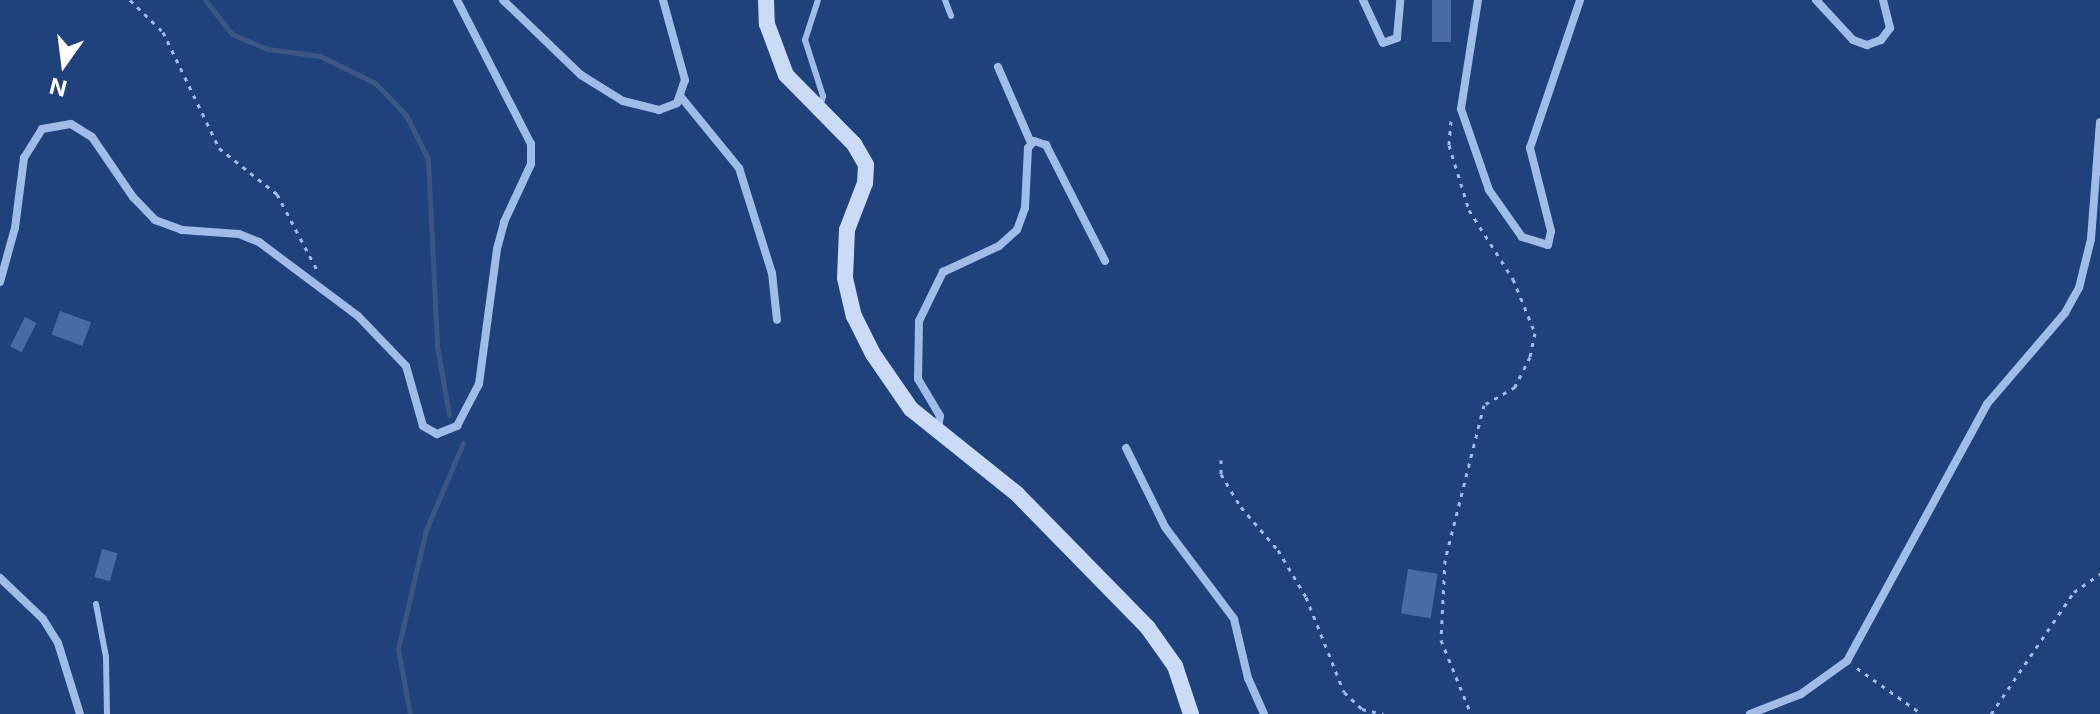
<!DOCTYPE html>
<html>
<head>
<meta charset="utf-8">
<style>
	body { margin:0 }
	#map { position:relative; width:2100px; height:714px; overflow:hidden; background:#1f417c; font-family:Inter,sans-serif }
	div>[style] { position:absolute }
	.stream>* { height:5px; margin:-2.5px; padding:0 2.5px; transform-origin:2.5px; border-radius:2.5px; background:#3c5681 }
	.building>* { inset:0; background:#476ba6; transform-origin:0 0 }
	.path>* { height:3px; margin-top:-1.5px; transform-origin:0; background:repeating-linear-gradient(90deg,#a1bce7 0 4px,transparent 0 10px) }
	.lane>* { height:6px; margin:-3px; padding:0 3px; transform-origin:3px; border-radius:3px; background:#a1bce7 }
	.street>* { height:8px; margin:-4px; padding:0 4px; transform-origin:4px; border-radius:4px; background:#a1bce7 }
	.secondary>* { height:16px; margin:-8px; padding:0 8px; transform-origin:8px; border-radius:8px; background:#cbdbf6 }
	span { translate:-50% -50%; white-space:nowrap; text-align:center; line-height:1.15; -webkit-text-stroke:6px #1f417c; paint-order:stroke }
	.north { position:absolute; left:24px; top:24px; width:80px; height:80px; -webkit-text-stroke:6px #1f417c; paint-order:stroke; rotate:194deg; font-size:22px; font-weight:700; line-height:32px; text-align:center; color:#fff }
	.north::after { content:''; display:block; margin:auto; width:28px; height:36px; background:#fff; clip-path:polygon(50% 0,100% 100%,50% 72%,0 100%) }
</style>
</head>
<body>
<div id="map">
	<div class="stream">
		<i style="left:205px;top:0;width:43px;rotate:51.5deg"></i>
		<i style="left:232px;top:34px;width:39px;rotate:23deg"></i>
		<i style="left:268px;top:49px;width:52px;rotate:7.7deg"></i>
		<i style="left:320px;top:56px;width:61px;rotate:26.1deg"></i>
		<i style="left:375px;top:83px;width:45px;rotate:45.9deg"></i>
		<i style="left:406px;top:115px;width:49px;rotate:63.4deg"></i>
		<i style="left:428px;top:159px;width:187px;rotate:87.2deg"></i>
		<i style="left:437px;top:346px;width:70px;rotate:80.1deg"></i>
		<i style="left:410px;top:714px;width:66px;rotate:-100.5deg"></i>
		<i style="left:398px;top:649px;width:122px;rotate:-76.8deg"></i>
		<i style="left:426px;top:530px;width:95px;rotate:-67deg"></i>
	</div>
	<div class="building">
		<i style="left:1432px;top:0;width:19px;height:42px"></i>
		<i style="left:60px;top:311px;width:33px;height:25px;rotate:20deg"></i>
		<i style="left:25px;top:317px;width:13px;height:33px;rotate:27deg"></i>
		<i style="left:102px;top:549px;width:16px;height:29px;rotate:15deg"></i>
		<i style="left:1408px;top:569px;width:30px;height:45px;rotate:9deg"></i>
	</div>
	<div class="path">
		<i style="left:130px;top:0;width:46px;rotate:44.1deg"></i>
		<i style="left:163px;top:32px;width:129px;rotate:64.2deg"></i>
		<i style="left:219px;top:148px;width:74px;rotate:38.4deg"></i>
		<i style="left:277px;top:194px;width:86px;rotate:62.2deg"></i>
		<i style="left:1451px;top:121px;width:24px;rotate:95deg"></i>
		<i style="left:1449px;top:145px;width:68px;rotate:72.9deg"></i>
		<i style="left:1469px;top:210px;width:82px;rotate:57.5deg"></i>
		<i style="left:1513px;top:279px;width:58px;rotate:67.8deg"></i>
		<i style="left:1535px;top:333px;width:25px;rotate:102deg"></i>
		<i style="left:1530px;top:357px;width:34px;rotate:117deg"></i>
		<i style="left:1515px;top:387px;width:36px;rotate:150deg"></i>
		<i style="left:1484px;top:405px;width:160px;rotate:104.1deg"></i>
		<i style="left:1445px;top:560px;width:80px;rotate:92.9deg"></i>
		<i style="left:1441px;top:640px;width:80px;rotate:67.9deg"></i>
		<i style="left:1221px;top:460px;width:14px;rotate:90deg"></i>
		<i style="left:1221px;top:474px;width:39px;rotate:59deg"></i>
		<i style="left:1241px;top:507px;width:57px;rotate:49.3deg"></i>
		<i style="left:1278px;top:550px;width:55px;rotate:59.2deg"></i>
		<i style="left:1306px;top:597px;width:102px;rotate:68.2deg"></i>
		<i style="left:1344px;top:692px;width:25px;rotate:43deg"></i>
		<i style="left:1362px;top:709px;width:22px;rotate:13deg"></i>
		<i style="left:1857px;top:668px;width:80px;rotate:35.3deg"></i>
		<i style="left:1991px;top:714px;width:148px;rotate:-55.8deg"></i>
		<i style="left:2074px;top:592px;width:32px;rotate:-35deg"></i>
	</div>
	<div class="lane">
		<i style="left:818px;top:0;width:42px;rotate:108deg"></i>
		<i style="left:805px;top:40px;width:59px;rotate:72.2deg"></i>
		<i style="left:823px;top:96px;width:12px;rotate:104deg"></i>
		<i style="left:945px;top:0;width:17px;rotate:69deg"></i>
		<i style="left:96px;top:604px;width:54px;rotate:79.3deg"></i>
		<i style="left:106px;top:657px;width:57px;rotate:89deg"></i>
	</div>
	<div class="street">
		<i style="left:503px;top:0;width:108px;rotate:43.9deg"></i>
		<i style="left:581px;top:75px;width:49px;rotate:31.8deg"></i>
		<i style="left:623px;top:101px;width:37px;rotate:14deg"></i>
		<i style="left:659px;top:110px;width:19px;rotate:-21deg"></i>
		<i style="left:677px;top:103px;width:24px;rotate:-71deg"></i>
		<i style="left:685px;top:80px;width:83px;rotate:-105.4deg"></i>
		<i style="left:1363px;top:0;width:47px;rotate:65.1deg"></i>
		<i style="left:1383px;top:43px;width:15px;rotate:-20deg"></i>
		<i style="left:1397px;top:38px;width:38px;rotate:-85deg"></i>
		<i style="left:1478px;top:0;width:110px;rotate:98.9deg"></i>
		<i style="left:1461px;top:109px;width:86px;rotate:70.9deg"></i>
		<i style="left:1489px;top:190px;width:57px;rotate:54.9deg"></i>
		<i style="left:1522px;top:237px;width:27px;rotate:17deg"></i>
		<i style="left:1548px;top:245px;width:14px;rotate:-78deg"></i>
		<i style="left:1551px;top:231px;width:86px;rotate:-104.2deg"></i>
		<i style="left:1530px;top:148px;width:156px;rotate:-71.3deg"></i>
		<i style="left:1816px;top:0;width:54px;rotate:47.2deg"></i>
		<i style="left:1853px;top:40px;width:15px;rotate:20deg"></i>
		<i style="left:1867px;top:45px;width:15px;rotate:-20deg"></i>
		<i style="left:1881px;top:40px;width:15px;rotate:-53deg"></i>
		<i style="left:1890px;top:28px;width:29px;rotate:-104deg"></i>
		<i style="left:998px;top:67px;width:83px;rotate:66.5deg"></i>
		<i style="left:681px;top:97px;width:92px;rotate:50.8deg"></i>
		<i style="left:739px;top:168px;width:110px;rotate:72.6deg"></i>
		<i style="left:772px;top:273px;width:47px;rotate:83.9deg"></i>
		<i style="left:0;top:282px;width:56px;rotate:-74.5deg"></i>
		<i style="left:15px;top:228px;width:71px;rotate:-82.7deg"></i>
		<i style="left:24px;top:158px;width:34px;rotate:-58deg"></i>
		<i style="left:42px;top:129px;width:29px;rotate:-10deg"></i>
		<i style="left:71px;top:124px;width:25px;rotate:32deg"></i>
		<i style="left:92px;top:137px;width:73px;rotate:55.7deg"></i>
		<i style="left:133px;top:197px;width:32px;rotate:46deg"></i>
		<i style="left:155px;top:220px;width:29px;rotate:20deg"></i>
		<i style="left:182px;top:230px;width:57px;rotate:4deg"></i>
		<i style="left:239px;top:234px;width:22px;rotate:22deg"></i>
		<i style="left:259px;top:242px;width:124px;rotate:36.8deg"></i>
		<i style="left:358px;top:316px;width:69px;rotate:46.2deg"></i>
		<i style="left:406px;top:366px;width:62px;rotate:74.2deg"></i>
		<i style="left:423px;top:426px;width:16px;rotate:30deg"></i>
		<i style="left:437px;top:434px;width:22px;rotate:-22deg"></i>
		<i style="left:457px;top:426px;width:47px;rotate:-62.4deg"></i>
		<i style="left:479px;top:384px;width:136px;rotate:-82.4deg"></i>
		<i style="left:497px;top:249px;width:28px;rotate:-75deg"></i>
		<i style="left:504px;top:222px;width:64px;rotate:-65deg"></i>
		<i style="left:531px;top:164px;width:20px;rotate:-90deg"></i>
		<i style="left:531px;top:144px;width:162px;rotate:-117.2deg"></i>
		<i style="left:937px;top:433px;width:17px;rotate:-80deg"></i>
		<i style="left:940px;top:416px;width:43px;rotate:-120.7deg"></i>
		<i style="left:918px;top:379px;width:58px;rotate:-89deg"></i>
		<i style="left:919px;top:321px;width:55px;rotate:-63.9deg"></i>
		<i style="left:943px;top:272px;width:62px;rotate:-24.9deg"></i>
		<i style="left:999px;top:246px;width:24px;rotate:-42deg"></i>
		<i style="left:1017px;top:230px;width:23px;rotate:-70deg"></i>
		<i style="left:1025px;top:208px;width:60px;rotate:-87.1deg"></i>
		<i style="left:1028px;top:148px;width:9px;rotate:-49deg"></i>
		<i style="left:1034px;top:141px;width:13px;rotate:18deg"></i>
		<i style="left:1046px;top:145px;width:130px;rotate:63deg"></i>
		<i style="left:1126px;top:448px;width:88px;rotate:63.7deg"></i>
		<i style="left:1165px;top:527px;width:115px;rotate:53.1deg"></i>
		<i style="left:1234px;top:619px;width:61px;rotate:76.7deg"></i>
		<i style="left:1248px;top:678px;width:39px;rotate:66deg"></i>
		<i style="left:0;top:578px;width:59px;rotate:43.6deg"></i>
		<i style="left:43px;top:619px;width:28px;rotate:58deg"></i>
		<i style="left:58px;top:643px;width:74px;rotate:72.8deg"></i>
		<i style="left:1750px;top:714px;width:55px;rotate:-21.4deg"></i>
		<i style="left:1801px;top:694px;width:57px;rotate:-35.7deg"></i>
		<i style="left:1847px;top:661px;width:293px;rotate:-61.4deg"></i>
		<i style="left:1987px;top:404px;width:120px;rotate:-49.4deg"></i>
		<i style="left:2065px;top:313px;width:29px;rotate:-61deg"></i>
		<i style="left:2079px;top:288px;width:50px;rotate:-76.2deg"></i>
		<i style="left:2091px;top:239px;width:117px;rotate:-85.6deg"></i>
	</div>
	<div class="secondary">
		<i style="left:766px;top:0;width:24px;rotate:88deg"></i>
		<i style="left:767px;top:24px;width:54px;rotate:69.6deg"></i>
		<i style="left:786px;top:75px;width:97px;rotate:45.4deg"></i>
		<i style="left:854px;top:144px;width:24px;rotate:60deg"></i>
		<i style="left:866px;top:165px;width:18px;rotate:93deg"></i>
		<i style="left:865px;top:183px;width:50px;rotate:111deg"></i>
		<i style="left:847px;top:230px;width:48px;rotate:92.4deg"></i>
		<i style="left:845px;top:278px;width:39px;rotate:77deg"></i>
		<i style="left:854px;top:316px;width:42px;rotate:63.4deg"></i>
		<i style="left:873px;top:354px;width:67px;rotate:55.4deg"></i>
		<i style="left:911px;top:409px;width:136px;rotate:38.7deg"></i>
		<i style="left:1017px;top:494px;width:187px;rotate:45.6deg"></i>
		<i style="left:1148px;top:628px;width:47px;rotate:54.6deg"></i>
		<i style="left:1175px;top:666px;width:51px;rotate:71.6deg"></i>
	</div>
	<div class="north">N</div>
</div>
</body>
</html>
